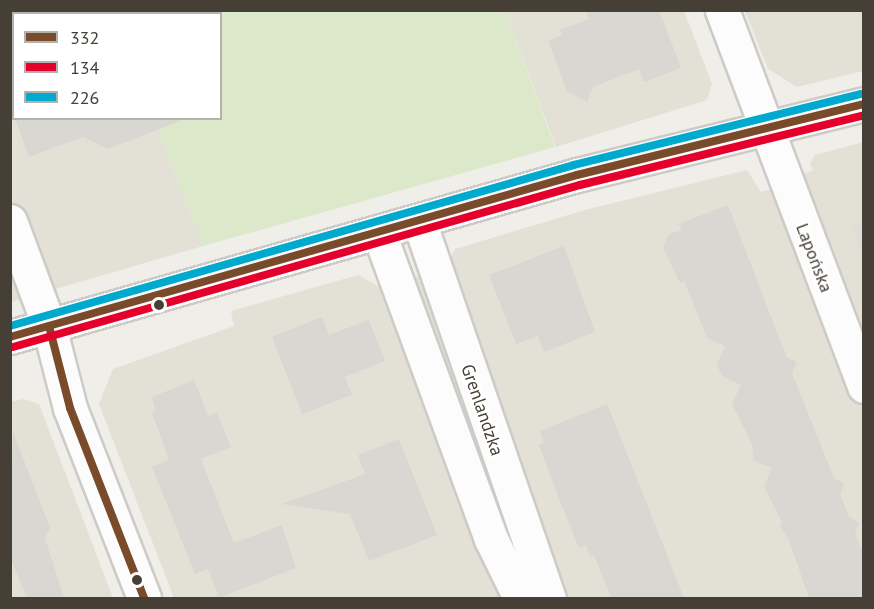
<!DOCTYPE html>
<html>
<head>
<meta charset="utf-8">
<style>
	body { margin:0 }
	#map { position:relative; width:874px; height:609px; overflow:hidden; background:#efeee9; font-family:"PT Sans",sans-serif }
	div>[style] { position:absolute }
	.residential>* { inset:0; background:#e3e0d6 }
	.green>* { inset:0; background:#dbe9ca }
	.parking>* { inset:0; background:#deddd9 }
	.building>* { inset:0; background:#d9d7d1 }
	.roads { filter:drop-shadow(2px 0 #cdcbc7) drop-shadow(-2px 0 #cdcbc7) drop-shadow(0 2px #cdcbc7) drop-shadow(0 -2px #cdcbc7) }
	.minor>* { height:33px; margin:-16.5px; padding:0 16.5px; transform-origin:16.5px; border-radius:16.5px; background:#fdfcfc }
	.bus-1>* { height:8px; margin:-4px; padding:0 4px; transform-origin:4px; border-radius:4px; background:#7a4b2a }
	.bus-2>* { height:8px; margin:-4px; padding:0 4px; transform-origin:4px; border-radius:4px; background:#e4002b }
	.bus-3>* { height:8px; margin:-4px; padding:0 4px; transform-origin:4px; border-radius:4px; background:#00a9ce }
	.dots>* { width:16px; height:16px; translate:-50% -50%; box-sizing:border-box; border:3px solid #fff; border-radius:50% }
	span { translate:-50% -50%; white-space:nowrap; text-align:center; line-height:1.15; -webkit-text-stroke:6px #fff; paint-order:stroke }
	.street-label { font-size:18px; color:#453f35 }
	.frame { position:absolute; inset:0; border:12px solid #453f35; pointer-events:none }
	.legend { position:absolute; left:12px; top:12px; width:210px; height:108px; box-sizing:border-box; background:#fff; border:2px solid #b5b2ae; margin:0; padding:8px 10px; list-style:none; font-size:18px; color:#453f35 }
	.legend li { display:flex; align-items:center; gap:12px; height:30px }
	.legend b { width:30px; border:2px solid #b5b2ae }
</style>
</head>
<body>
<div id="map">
	<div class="residential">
		<i style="clip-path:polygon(11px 11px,113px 11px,114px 13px,14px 14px,14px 118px,154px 119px,203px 246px,11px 302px)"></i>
		<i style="clip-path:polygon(505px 11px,684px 11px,712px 84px,707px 100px,556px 147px)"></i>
		<i style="clip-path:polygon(745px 11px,863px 11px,863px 71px,797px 87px,768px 69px)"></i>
		<i style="clip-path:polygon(863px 142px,863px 598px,561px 598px,445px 268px,455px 249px,585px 210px,747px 170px,761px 192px,769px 190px,813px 170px,810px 163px,815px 155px)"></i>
		<i style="clip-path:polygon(358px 275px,380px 287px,418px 276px,532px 598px,174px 598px,99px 404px,113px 369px,234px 326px,231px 311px)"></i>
		<i style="clip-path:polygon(23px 399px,39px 404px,113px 598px,11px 598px,11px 402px)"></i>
	</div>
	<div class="green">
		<i style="clip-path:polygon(113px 11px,505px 11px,555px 147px,203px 246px,154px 119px,220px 118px,220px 14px)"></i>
	</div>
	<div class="parking">
		<i style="clip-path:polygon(863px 221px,863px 257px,852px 226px)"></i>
	</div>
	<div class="building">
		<i style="clip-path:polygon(586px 10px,659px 10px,681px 68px,644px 82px,639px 69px,593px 87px,587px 102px,567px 91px,548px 41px,562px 35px,560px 30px,589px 19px)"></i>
		<i style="clip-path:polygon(15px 118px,180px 118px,180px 121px,108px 149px,83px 137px,29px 157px)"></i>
		<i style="clip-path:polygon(728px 205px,787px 358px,797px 362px,792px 373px,834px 478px,844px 484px,840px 494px,849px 517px,859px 523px,855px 534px,864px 555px,864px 598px,809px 598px,789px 540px,780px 527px,782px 522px,764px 486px,772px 468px,754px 461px,752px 444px,732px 404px,741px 385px,722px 376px,717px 365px,725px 346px,707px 338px,684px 281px,680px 283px,663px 248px,669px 234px,682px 230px,679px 224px)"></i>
		<i style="clip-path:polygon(564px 246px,595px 332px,544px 352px,538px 336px,516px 344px,489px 275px)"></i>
		<i style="clip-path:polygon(322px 317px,329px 335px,369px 320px,385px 361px,345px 377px,352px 395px,302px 414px,272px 337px)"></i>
		<i style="clip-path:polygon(194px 380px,208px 416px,217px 412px,231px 447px,201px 459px,234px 543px,282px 525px,296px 568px,219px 598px,208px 569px,195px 574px,152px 467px,169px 460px,152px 413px,155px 408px,152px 397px)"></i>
		<i style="clip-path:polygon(607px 404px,620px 436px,684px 598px,611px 598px,594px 555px,590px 557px,586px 545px,579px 548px,558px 496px,539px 445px,544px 443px,540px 431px)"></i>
		<i style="clip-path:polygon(13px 432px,50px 528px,45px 538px,64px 598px,27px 598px,10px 557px)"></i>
		<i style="clip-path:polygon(399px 439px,437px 535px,369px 561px,350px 514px,282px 504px,365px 474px,358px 455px)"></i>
	</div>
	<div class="roads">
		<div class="minor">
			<i style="left:722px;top:10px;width:402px;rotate:69.3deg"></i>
			<i style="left:10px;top:221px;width:112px;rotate:69.6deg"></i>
			<i style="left:49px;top:326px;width:85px;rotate:75.6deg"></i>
			<i style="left:70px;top:408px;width:204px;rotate:68.7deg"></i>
			<i style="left:419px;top:221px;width:399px;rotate:71deg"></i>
			<i style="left:379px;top:233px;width:326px;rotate:69.9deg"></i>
			<i style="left:491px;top:539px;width:66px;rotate:63.8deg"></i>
			<i style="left:10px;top:337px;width:590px;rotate:-15.95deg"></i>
			<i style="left:577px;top:175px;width:296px;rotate:-13.9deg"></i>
		</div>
	</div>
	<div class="bus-1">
		<i style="left:49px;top:326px;width:85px;rotate:75.6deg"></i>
		<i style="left:70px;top:408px;width:204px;rotate:68.7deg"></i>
		<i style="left:10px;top:337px;width:590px;rotate:-15.95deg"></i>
		<i style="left:577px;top:175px;width:296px;rotate:-13.9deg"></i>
	</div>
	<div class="bus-2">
		<i style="left:13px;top:347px;width:590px;rotate:-15.95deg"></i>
		<i style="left:580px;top:185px;width:292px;rotate:-13.8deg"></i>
	</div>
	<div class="bus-3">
		<i style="left:10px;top:326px;width:587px;rotate:-15.93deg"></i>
		<i style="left:574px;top:165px;width:296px;rotate:-13.9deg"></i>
	</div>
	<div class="dots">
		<i style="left:159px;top:305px;background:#453f35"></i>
		<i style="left:137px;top:580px;background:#453f35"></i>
	</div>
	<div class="street-label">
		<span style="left:814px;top:258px;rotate:69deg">Lapońska</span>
		<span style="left:482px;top:410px;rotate:71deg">Grenlandzka</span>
	</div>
	<div class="frame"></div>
	<ul class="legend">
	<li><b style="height:8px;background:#7a4b2a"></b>332</li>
	<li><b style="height:8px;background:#e4002b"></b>134</li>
	<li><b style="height:8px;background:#00a9ce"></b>226</li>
	</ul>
</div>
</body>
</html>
